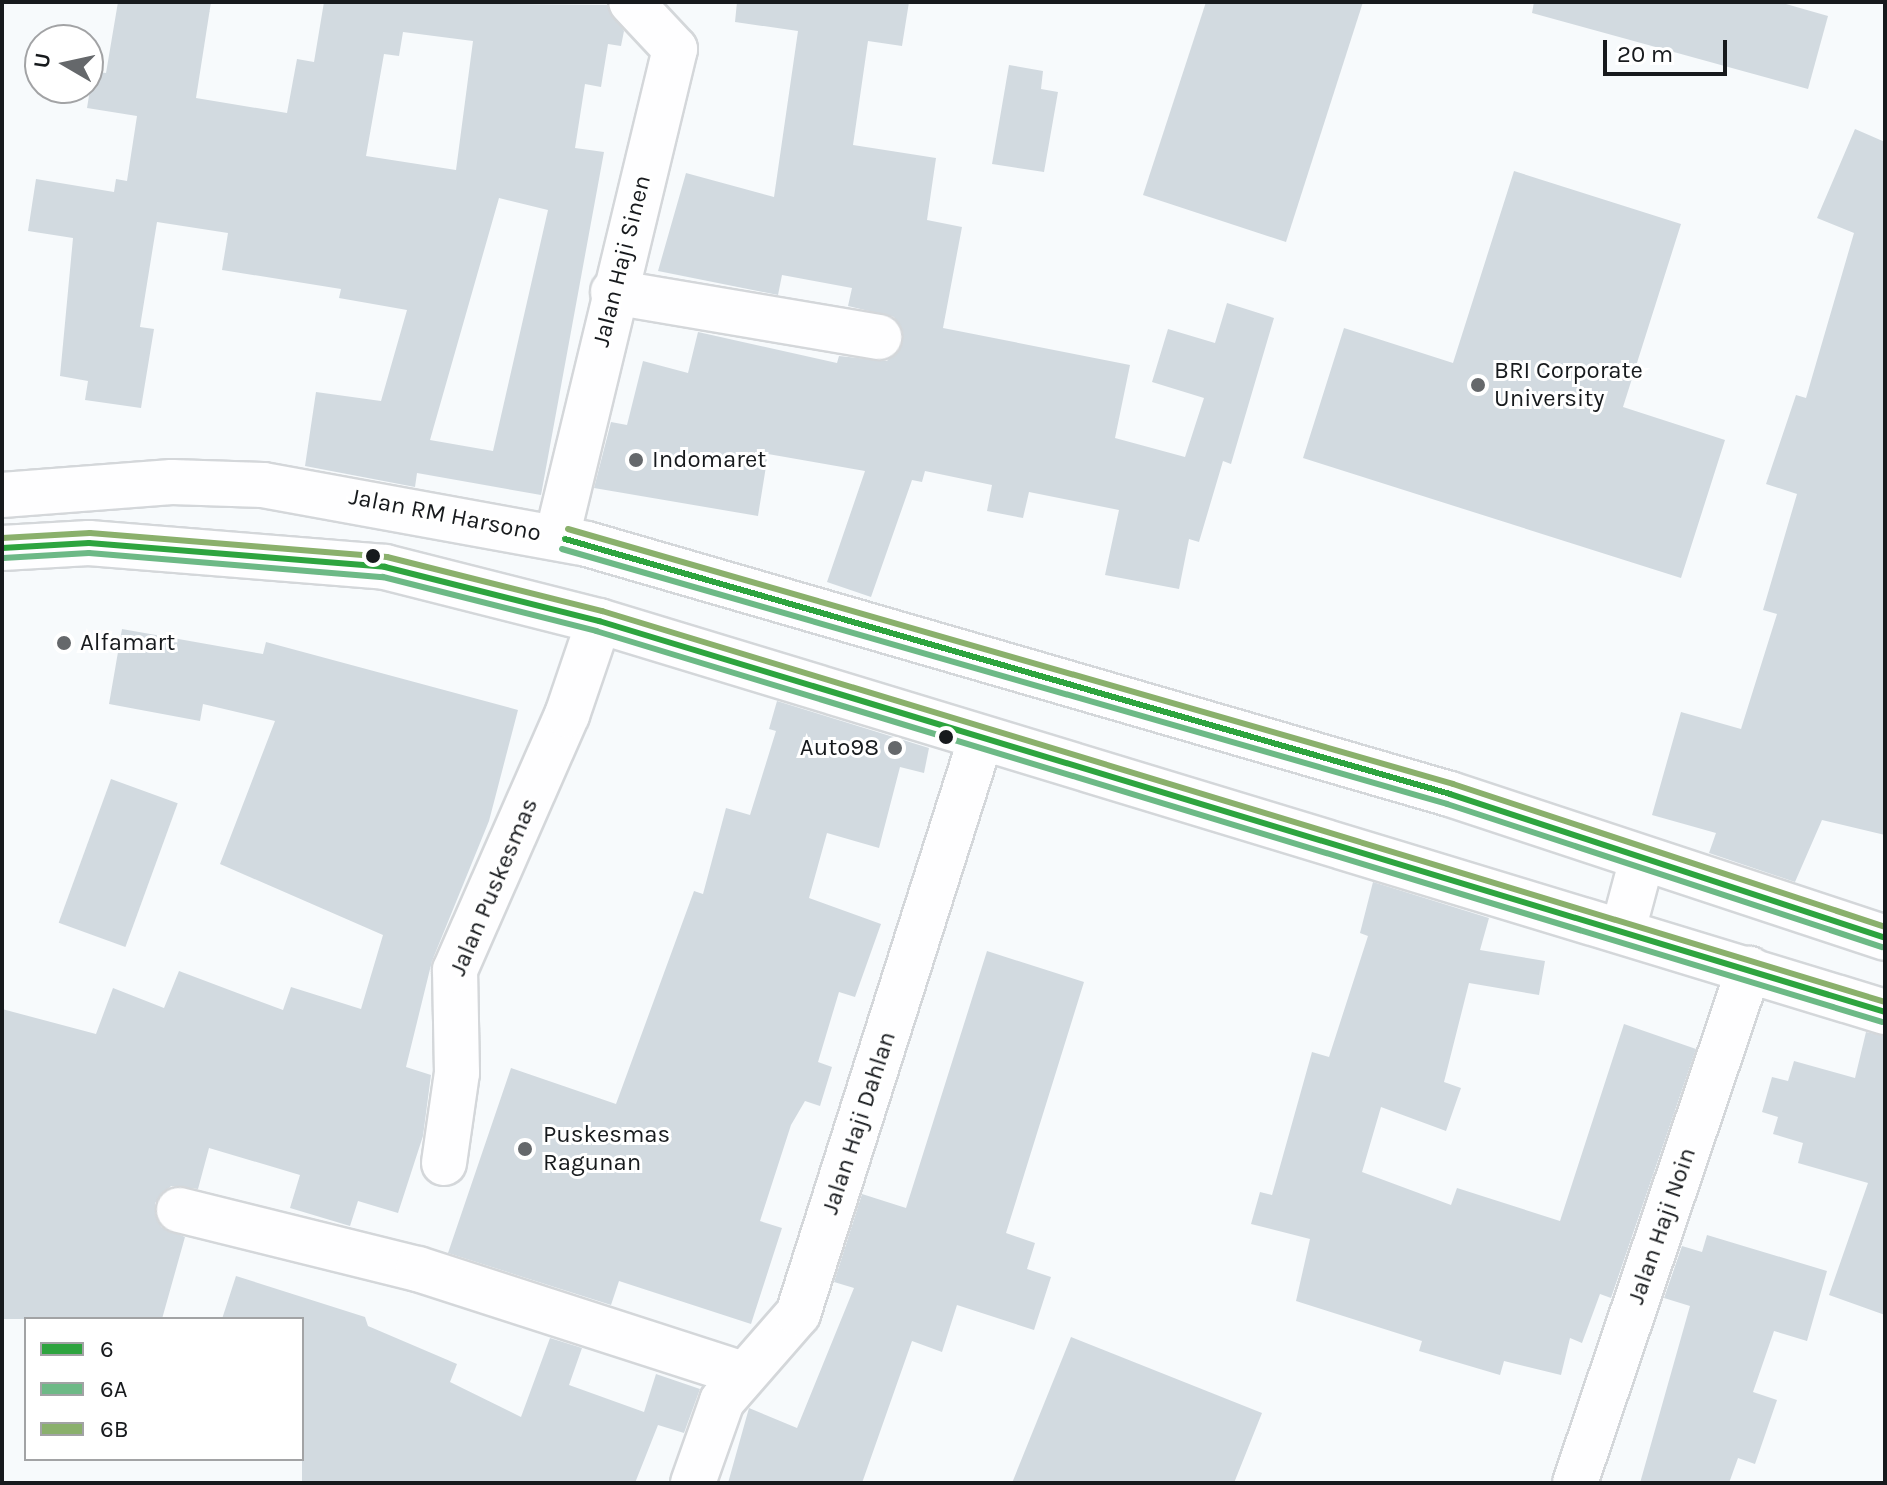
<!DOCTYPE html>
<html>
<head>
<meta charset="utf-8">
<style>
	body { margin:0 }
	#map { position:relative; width:1887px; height:1485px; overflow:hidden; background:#f7fafc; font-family:Karla,sans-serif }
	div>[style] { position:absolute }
	.building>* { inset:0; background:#d2dae0; transform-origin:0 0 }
	.roads { filter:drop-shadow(2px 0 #d4d7da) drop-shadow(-2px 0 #d4d7da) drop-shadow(0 2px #d4d7da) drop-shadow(0 -2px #d4d7da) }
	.minor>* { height:44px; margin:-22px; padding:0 22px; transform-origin:22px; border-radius:22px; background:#fefeff }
	.major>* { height:44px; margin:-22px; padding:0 22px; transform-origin:22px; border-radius:22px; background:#fefeff }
	.bus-1>* { height:6px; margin:-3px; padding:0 3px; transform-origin:3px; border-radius:3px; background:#2ea43f }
	.bus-2>* { height:6px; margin:-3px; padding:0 3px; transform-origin:3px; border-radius:3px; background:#6db986 }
	.bus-3>* { height:6px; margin:-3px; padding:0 3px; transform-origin:3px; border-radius:3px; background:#8ab06c }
	.dots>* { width:22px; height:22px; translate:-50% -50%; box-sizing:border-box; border:4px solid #fff; border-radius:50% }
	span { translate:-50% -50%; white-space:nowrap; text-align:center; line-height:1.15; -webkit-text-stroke:6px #fff; paint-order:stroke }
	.street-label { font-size:24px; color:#171a1d }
	.poi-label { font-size:24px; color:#171a1d }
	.left { translate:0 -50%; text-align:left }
	.right { translate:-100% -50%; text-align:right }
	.frame { position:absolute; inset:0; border:4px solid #171a1d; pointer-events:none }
	.legend { position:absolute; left:24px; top:1317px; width:280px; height:144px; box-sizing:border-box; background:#fff; border:2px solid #a2a3a5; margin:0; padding:10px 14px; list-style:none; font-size:24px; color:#171a1d }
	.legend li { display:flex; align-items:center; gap:16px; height:40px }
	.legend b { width:40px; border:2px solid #a2a3a5 }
	.north { position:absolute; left:24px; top:24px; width:80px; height:80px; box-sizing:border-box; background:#fff; border:2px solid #a2a3a5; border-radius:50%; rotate:279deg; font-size:22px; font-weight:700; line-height:32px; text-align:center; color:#171a1d }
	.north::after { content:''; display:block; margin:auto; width:28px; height:36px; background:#65686b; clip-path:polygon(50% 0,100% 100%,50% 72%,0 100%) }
	.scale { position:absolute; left:1603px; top:40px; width:124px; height:36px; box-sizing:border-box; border:4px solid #171a1d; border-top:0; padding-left:10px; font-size:24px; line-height:28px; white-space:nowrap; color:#171a1d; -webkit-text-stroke:6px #fff; paint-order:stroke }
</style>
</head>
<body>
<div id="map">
	<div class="building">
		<i style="clip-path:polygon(evenodd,118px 2px,211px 2px,196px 98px,287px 113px,297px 59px,314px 62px,324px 2px,607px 5px,624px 31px,621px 46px,608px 44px,601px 87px,585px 84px,575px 148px,604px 152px,541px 495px,417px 473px,415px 487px,305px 466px,316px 392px,381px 401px,407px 310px,339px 298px,341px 289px,222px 270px,228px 233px,157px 222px,140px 327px,154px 329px,141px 408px,85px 400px,88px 381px,60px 376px,73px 238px,28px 231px,36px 179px,114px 192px,116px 179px,127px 181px,137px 116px,87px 108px,93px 71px,106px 73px,118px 2px,403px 32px,473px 41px,456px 170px,366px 156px,384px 54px,399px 56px,403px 32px,118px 2px,499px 198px,548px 210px,493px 451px,430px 440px,499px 198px)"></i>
		<i style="clip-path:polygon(737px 2px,909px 2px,902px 46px,868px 41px,853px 145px,936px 158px,927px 220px,962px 227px,943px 328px,1130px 365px,1115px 438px,1185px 457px,1204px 398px,1152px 382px,1168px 329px,1215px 343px,1227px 303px,1274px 318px,1231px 464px,1223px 461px,1199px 542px,1189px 539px,1179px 589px,1105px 575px,1119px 510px,1029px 492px,1023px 518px,987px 511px,992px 485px,925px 471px,922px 482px,912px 480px,871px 597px,827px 582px,865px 471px,768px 454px,758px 516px,594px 488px,611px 422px,627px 425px,643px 361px,688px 373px,698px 332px,837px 363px,839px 356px,887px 361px,903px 342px,894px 317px,848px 306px,852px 288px,782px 275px,778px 295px,658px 271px,686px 173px,774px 197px,798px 31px,735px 22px)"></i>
		<i style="clip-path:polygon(1206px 2px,1363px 2px,1286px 242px,1143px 195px)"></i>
		<i style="clip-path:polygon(1534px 2px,1779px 2px,1828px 16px,1808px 89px,1532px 13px)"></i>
		<i style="clip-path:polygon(1009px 65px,1043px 71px,1041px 89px,1058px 92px,1044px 172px,992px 164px)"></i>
		<i style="clip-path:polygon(1855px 129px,1885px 142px,1885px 835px,1822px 820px,1795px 882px,1709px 853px,1716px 833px,1652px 815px,1681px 712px,1741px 729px,1777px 614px,1763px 610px,1797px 494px,1766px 484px,1796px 395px,1806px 398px,1854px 233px,1817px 218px)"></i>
		<i style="clip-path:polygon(1514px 171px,1681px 224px,1623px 407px,1725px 440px,1681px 578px,1303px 458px,1344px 328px,1453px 363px)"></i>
		<i style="clip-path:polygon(122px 629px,263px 654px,266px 642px,518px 710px,489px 821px,432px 961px,406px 1067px,431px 1075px,423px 1136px,398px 1213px,358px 1201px,350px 1226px,290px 1208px,300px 1175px,209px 1148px,198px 1189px,171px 1186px,155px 1203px,161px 1227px,185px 1237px,162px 1319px,2px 1319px,2px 1009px,96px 1034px,113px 988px,164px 1008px,179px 971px,283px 1010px,291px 987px,361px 1009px,383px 935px,220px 864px,275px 721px,203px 704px,200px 721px,109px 704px)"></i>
		<i style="clip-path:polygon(777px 701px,929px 748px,924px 773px,900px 767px,879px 848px,827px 833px,809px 898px,881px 924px,855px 997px,839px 992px,818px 1062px,832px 1067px,820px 1106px,805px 1101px,791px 1125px,760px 1221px,782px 1228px,751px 1324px,619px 1281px,611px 1305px,448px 1253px,511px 1068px,616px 1104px,694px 891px,703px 894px,726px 808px,750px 815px,776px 731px,769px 729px)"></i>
		<i style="left:111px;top:779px;width:71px;height:153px;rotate:20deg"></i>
		<i style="clip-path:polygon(1373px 882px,1489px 918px,1480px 950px,1545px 961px,1539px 995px,1469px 983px,1444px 1082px,1461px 1088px,1446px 1131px,1381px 1107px,1362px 1172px,1451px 1205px,1457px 1188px,1560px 1221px,1624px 1024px,1696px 1049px,1611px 1298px,1600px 1294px,1582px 1343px,1570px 1338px,1561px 1375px,1504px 1361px,1500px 1375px,1419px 1351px,1422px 1341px,1296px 1301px,1310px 1239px,1251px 1224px,1260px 1192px,1272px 1195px,1312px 1052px,1329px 1057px,1368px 936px,1360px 933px)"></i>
		<i style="clip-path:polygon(987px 951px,1084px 982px,1006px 1233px,1035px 1243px,1027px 1269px,1051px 1277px,1034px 1330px,957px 1305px,942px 1352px,912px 1341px,862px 1483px,728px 1483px,749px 1408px,797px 1428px,854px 1288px,834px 1282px,862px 1194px,906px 1208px)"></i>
		<i style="clip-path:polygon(1866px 1032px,1885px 1036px,1885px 1315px,1829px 1295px,1868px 1183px,1798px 1163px,1803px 1143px,1773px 1134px,1778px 1117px,1762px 1112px,1772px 1077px,1788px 1081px,1794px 1061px,1855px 1078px)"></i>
		<i style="clip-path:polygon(1707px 1235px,1827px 1271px,1807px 1341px,1774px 1331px,1753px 1392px,1777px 1400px,1755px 1464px,1738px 1458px,1729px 1483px,1640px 1483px,1690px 1306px,1664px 1298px,1682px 1246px,1702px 1252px)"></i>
		<i style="clip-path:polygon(236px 1276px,365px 1317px,368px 1326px,457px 1364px,450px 1382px,521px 1417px,550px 1338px,582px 1348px,569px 1385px,644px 1412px,656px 1374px,700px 1389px,684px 1433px,658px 1425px,635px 1483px,302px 1483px,302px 1319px,222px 1319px)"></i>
		<i style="clip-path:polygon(1071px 1337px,1262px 1413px,1234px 1483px,1012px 1483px)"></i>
	</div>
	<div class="roads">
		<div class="minor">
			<i style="left:613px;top:292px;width:270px;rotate:9.6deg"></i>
			<i style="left:557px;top:537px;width:502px;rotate:-76.41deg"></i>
			<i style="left:675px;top:49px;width:64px;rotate:-133.1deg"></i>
			<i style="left:444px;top:1163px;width:91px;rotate:-81.8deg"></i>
			<i style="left:457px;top:1073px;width:103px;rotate:-91.1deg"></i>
			<i style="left:455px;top:970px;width:279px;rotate:-66.3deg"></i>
			<i style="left:567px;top:715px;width:99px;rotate:-71.2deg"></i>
			<i style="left:179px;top:1210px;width:246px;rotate:13.9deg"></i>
			<i style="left:418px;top:1269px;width:342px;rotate:17.9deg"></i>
			<i style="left:693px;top:1483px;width:87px;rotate:-70.5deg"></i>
			<i style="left:722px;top:1401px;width:116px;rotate:-48.9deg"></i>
			<i style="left:798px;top:1314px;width:604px;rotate:-72.37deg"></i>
			<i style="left:1575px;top:1483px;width:543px;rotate:-71.3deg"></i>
		</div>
		<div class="major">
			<i style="left:2px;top:495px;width:170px;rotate:-4.4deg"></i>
			<i style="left:172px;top:482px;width:91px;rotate:1.9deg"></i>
			<i style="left:263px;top:485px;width:329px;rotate:10.3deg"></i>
			<i style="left:587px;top:544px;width:898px;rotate:16.16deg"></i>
			<i style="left:1450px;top:794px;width:458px;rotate:18.3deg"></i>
			<i style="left:2px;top:548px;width:87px;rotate:-3.3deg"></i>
			<i style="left:89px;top:543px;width:297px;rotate:4.6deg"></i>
			<i style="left:385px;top:567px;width:221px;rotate:14.2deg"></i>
			<i style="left:599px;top:621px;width:1344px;rotate:16.91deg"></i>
			<i style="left:1623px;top:930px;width:73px;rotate:-75deg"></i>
		</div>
	</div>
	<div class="bus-1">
		<i style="left:565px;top:539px;width:921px;rotate:16.07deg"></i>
		<i style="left:1450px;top:794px;width:458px;rotate:18.3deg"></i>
		<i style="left:2px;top:548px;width:87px;rotate:-3.3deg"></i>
		<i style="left:89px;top:543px;width:297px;rotate:4.6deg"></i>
		<i style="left:385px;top:567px;width:221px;rotate:14.2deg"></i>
		<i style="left:599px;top:621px;width:1344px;rotate:16.91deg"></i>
	</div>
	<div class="bus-2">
		<i style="left:562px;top:549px;width:921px;rotate:16.07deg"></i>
		<i style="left:1447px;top:804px;width:458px;rotate:18.2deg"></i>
		<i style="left:3px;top:558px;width:86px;rotate:-3.3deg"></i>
		<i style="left:89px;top:553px;width:295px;rotate:4.7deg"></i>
		<i style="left:383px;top:577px;width:220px;rotate:14.2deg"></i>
		<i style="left:596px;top:631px;width:1344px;rotate:16.91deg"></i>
	</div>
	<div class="bus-3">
		<i style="left:568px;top:529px;width:921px;rotate:16.07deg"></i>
		<i style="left:1453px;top:784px;width:455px;rotate:18.3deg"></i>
		<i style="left:2px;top:538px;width:88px;rotate:-3.3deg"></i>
		<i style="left:90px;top:533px;width:298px;rotate:4.6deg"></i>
		<i style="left:387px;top:557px;width:222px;rotate:14.1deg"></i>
		<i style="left:602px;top:611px;width:1341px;rotate:16.95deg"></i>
	</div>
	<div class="dots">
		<i style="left:1478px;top:385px;background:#65686b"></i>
		<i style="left:636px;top:460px;background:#65686b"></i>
		<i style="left:373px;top:556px;background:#171a1d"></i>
		<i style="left:64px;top:643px;background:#65686b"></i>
		<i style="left:946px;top:737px;background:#171a1d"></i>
		<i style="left:895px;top:748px;background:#65686b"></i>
		<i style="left:525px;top:1149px;background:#65686b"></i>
	</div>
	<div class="street-label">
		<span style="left:622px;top:261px;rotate:-76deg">Jalan Haji Sinen</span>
		<span style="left:445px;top:515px;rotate:11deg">Jalan RM Harsono</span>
		<span style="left:494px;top:887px;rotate:-67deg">Jalan Puskesmas</span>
		<span style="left:859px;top:1123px;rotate:-72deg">Jalan Haji Dahlan</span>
		<span style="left:1662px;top:1226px;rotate:-71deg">Jalan Haji Noin</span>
	</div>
	<div class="poi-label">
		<span class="left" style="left:1494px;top:385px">BRI Corporate<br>University</span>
		<span class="left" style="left:652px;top:460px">Indomaret</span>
		<span class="left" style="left:80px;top:643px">Alfamart</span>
		<span class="right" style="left:879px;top:748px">Auto98</span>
		<span class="left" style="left:543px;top:1149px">Puskesmas<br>Ragunan</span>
	</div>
	<div class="frame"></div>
	<ul class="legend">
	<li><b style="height:10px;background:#2ea43f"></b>6</li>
	<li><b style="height:10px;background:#6db986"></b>6A</li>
	<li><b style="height:10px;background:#8ab06c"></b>6B</li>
	</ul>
	<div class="north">U</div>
	<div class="scale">20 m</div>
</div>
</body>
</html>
